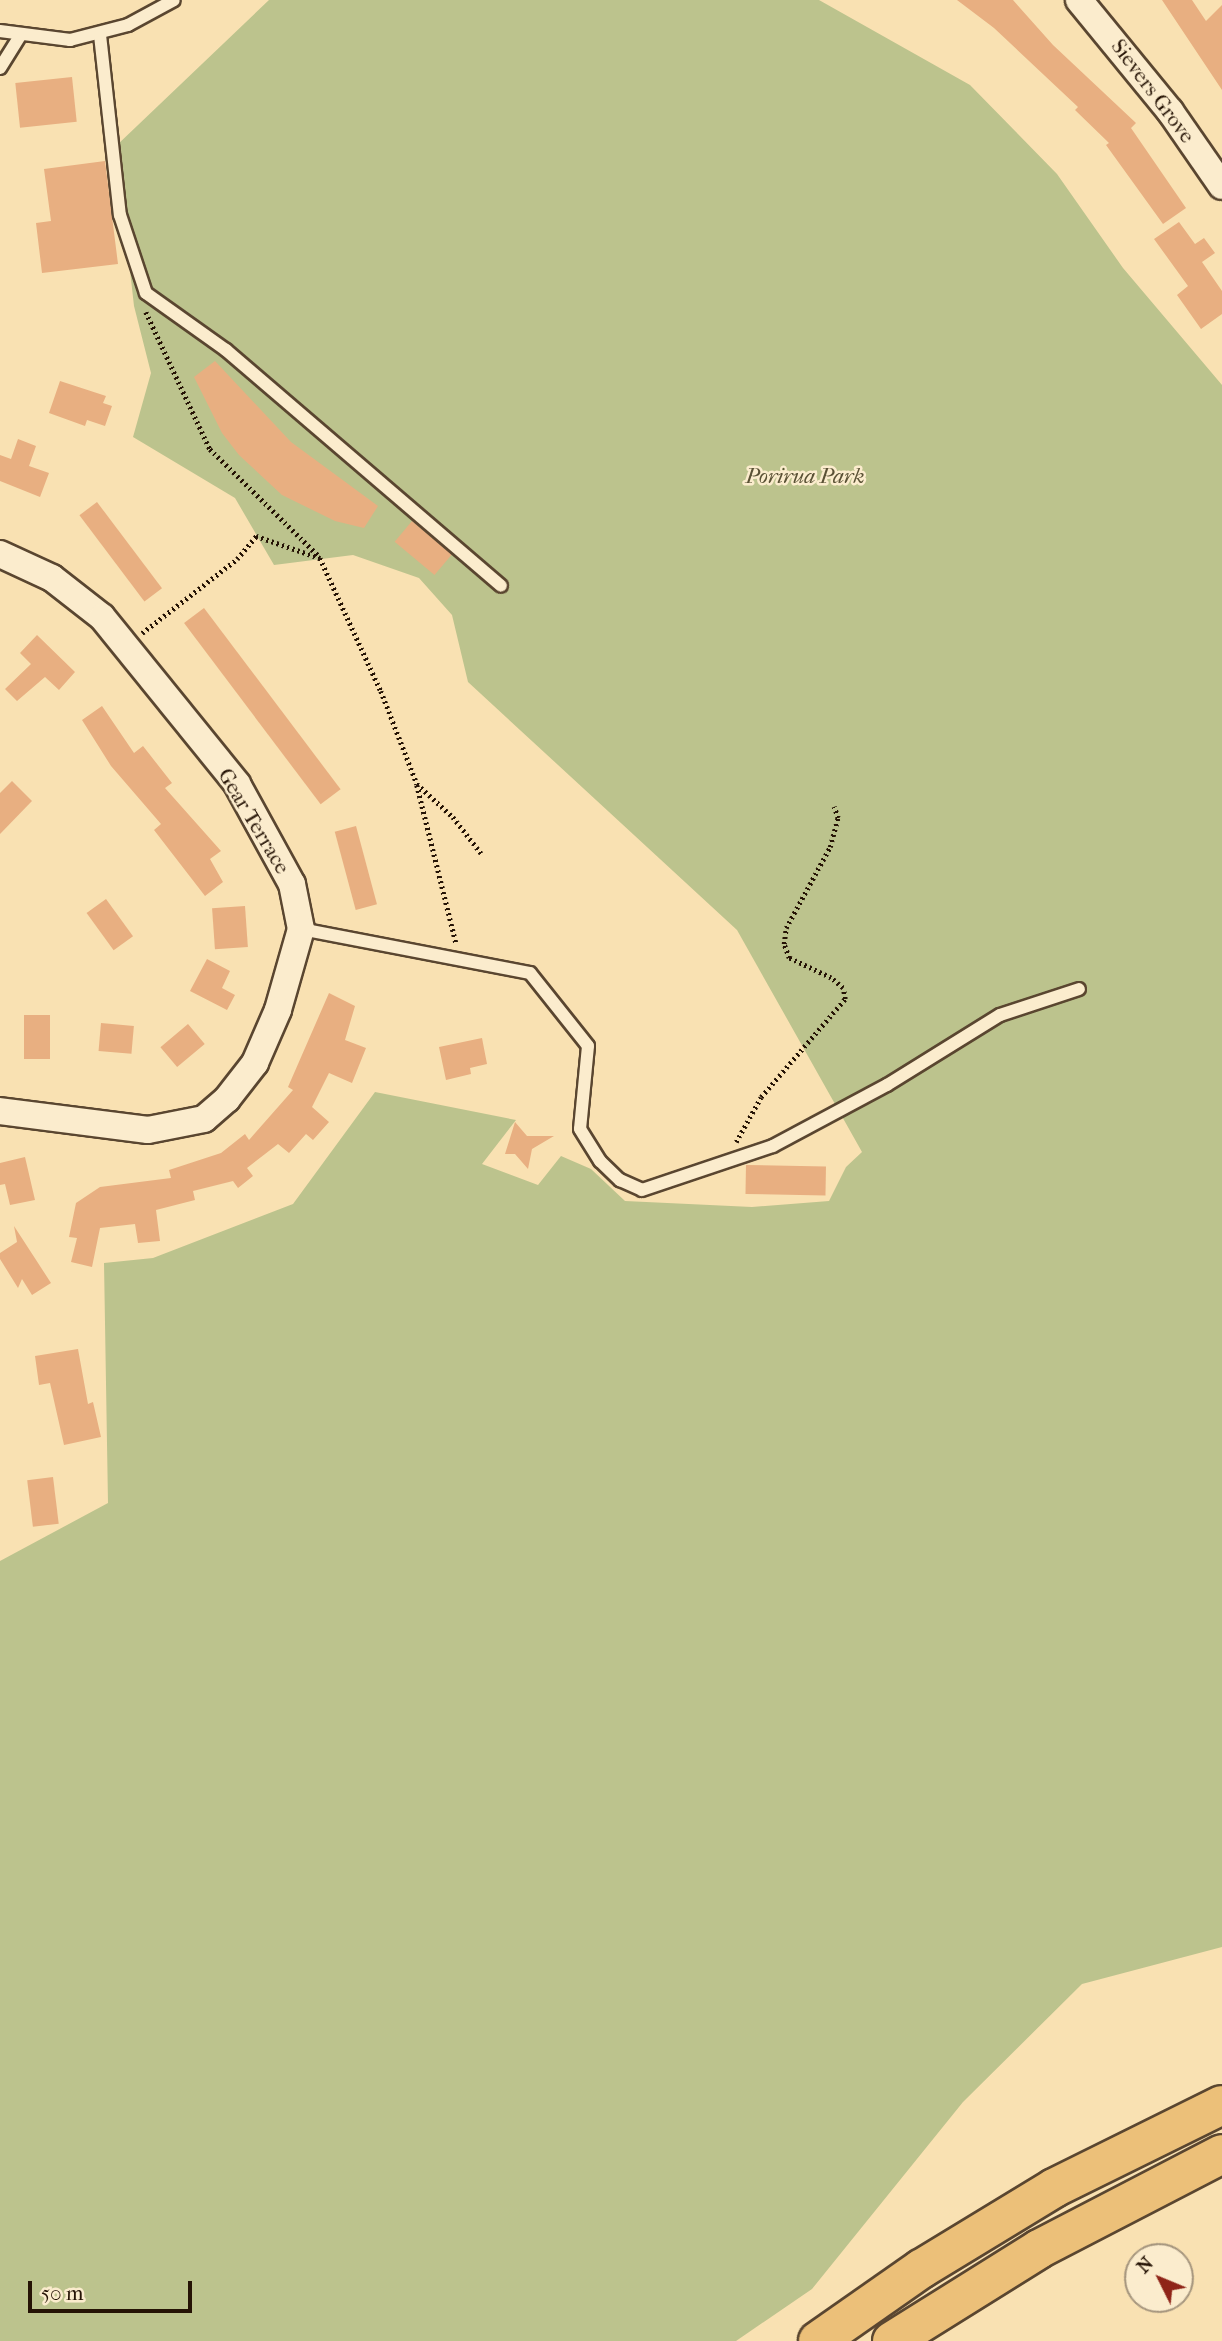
<!DOCTYPE html>
<html>
<head>
<meta charset="utf-8">
<style>
	body { margin:0 }
	#map { position:relative; width:1222px; height:2341px; overflow:hidden; background:#f9e1b2; font-family:"IM FELL French Canon",serif }
	div>[style] { position:absolute }
	.green>* { inset:0; background:#bcc38d }
	.building>* { inset:0; background:#e8af81; transform-origin:0 0 }
	.path>* { height:4.5px; margin-top:-2.25px; transform-origin:0; background:repeating-linear-gradient(90deg,#251305 0 2px,transparent 0 5.5px) }
	.roads { filter:drop-shadow(2px 0 #5a4630) drop-shadow(-2px 0 #5a4630) drop-shadow(0 2px #5a4630) drop-shadow(0 -2px #5a4630) }
	.service>* { height:12px; margin:-6px; padding:0 6px; transform-origin:6px; border-radius:6px; background:#fbeccd }
	.minor>* { height:26px; margin:-13px; padding:0 13px; transform-origin:13px; border-radius:13px; background:#fbeccd }
	.motorway>* { height:38px; margin:-19px; padding:0 19px; transform-origin:19px; border-radius:19px; background:#ecc079 }
	span { translate:-50% -50%; white-space:nowrap; text-align:center; line-height:1.15; -webkit-text-stroke:5px #fbeccd; paint-order:stroke }
	.street-label { font-size:21px; color:#251305 }
	.park-label { font-size:21px; color:#5a5135; font-style:italic }
	.north { position:absolute; left:1124px; top:2243px; width:70px; height:70px; box-sizing:border-box; background:#fbeccd; border:2px solid #a5957d; border-radius:50%; rotate:313deg; font-size:19px; font-weight:700; line-height:28px; text-align:center; color:#251305 }
	.north::after { content:''; display:block; margin:auto; width:24px; height:32px; background:#8f2418; clip-path:polygon(50% 0,100% 100%,50% 72%,0 100%) }
	.scale { position:absolute; left:28px; top:2281px; width:164px; height:32px; box-sizing:border-box; border:4px solid #251305; border-top:0; padding-left:9px; font-size:21px; line-height:24px; white-space:nowrap; color:#251305; -webkit-text-stroke:5px #fbeccd; paint-order:stroke }
</style>
</head>
<body>
<div id="map">
	<div class="green">
		<i style="clip-path:polygon(269px 0,819px 0,970px 85px,1057px 174px,1123px 268px,1222px 385px,1222px 1947px,1082px 1984px,963px 2102px,812px 2289px,736px 2341px,0 2341px,0 1561px,108px 1503px,104px 1263px,153px 1258px,293px 1204px,375px 1092px,516px 1120px,482px 1164px,538px 1185px,561px 1156px,591px 1169px,625px 1201px,752px 1207px,829px 1201px,846px 1167px,862px 1152px,737px 930px,468px 682px,452px 615px,419px 578px,353px 555px,274px 565px,235px 498px,133px 437px,151px 373px,134px 306px,116px 146px)"></i>
	</div>
	<div class="building">
		<i style="clip-path:polygon(957px 0,1013px 0,1053px 45px,1136px 123px,1131px 128px,1186px 208px,1163px 224px,1106px 145px,1109px 143px,1075px 110px,1078px 107px,994px 28px)"></i>
		<i style="clip-path:polygon(1162px 0,1192px 0,1206px 21px,1222px 5px,1222px 90px)"></i>
		<i style="left:72px;top:77px;width:45px;height:57px;rotate:84deg"></i>
		<i style="clip-path:polygon(105px 161px,118px 264px,42px 273px,36px 223px,51px 221px,44px 169px)"></i>
		<i style="clip-path:polygon(1179px 222px,1195px 244px,1204px 238px,1215px 253px,1202px 262px,1222px 291px,1222px 314px,1201px 329px,1177px 295px,1188px 286px,1154px 239px)"></i>
		<i style="clip-path:polygon(215px 361px,291px 442px,378px 506px,364px 528px,335px 521px,282px 495px,239px 455px,222px 433px,194px 377px)"></i>
		<i style="clip-path:polygon(60px 381px,106px 396px,103px 403px,112px 406px,105px 426px,87px 420px,85px 426px,49px 413px)"></i>
		<i style="clip-path:polygon(18px 439px,36px 446px,29px 466px,49px 473px,40px 497px,0 481px,0 455px,11px 459px)"></i>
		<i style="left:97px;top:502px;width:108px;height:22px;rotate:53deg"></i>
		<i style="left:412px;top:521px;width:52px;height:27px;rotate:40deg"></i>
		<i style="left:204px;top:608px;width:227px;height:25px;rotate:53deg"></i>
		<i style="clip-path:polygon(37px 635px,75px 672px,59px 690px,45px 677px,17px 701px,5px 689px,31px 664px,20px 653px)"></i>
		<i style="clip-path:polygon(102px 706px,134px 753px,143px 746px,172px 783px,165px 788px,221px 851px,210px 859px,223px 882px,205px 896px,154px 830px,161px 824px,111px 766px,82px 720px)"></i>
		<i style="clip-path:polygon(12px 781px,32px 801px,0 834px,0 793px)"></i>
		<i style="left:356px;top:826px;width:81px;height:22px;rotate:75deg"></i>
		<i style="left:106px;top:899px;width:46px;height:24px;rotate:54deg"></i>
		<i style="left:245px;top:906px;width:41px;height:33px;rotate:86deg"></i>
		<i style="clip-path:polygon(207px 959px,230px 971px,222px 988px,235px 995px,227px 1010px,190px 991px)"></i>
		<i style="clip-path:polygon(329px 993px,355px 1006px,345px 1040px,366px 1048px,352px 1083px,329px 1073px,312px 1107px,329px 1122px,313px 1140px,306px 1134px,289px 1153px,278px 1144px,247px 1168px,253px 1176px,238px 1188px,233px 1181px,193px 1191px,195px 1200px,156px 1210px,160px 1241px,138px 1243px,135px 1224px,100px 1228px,92px 1267px,71px 1262px,77px 1238px,69px 1237px,76px 1203px,100px 1187px,171px 1178px,169px 1170px,221px 1153px,245px 1134px,249px 1140px,293px 1090px,288px 1087px)"></i>
		<i style="left:24px;top:1015px;width:26px;height:44px"></i>
		<i style="left:101px;top:1023px;width:33px;height:28px;rotate:5deg"></i>
		<i style="left:188px;top:1024px;width:26px;height:36px;rotate:50deg"></i>
		<i style="clip-path:polygon(482px 1038px,487px 1064px,470px 1068px,471px 1074px,446px 1080px,439px 1047px)"></i>
		<i style="clip-path:polygon(515px 1122px,527px 1136px,554px 1136px,532px 1149px,528px 1169px,515px 1154px,505px 1154px)"></i>
		<i style="clip-path:polygon(25px 1157px,35px 1200px,10px 1205px,5px 1184px,0 1185px,0 1163px)"></i>
		<i style="left:746px;top:1165px;width:80px;height:29px;rotate:1deg"></i>
		<i style="clip-path:polygon(14px 1226px,51px 1283px,32px 1295px,22px 1279px,18px 1288px,0 1259px,0 1253px,17px 1242px)"></i>
		<i style="clip-path:polygon(78px 1349px,88px 1404px,93px 1402px,101px 1437px,64px 1445px,50px 1383px,39px 1385px,35px 1356px)"></i>
		<i style="left:53px;top:1477px;width:47px;height:26px;rotate:83deg"></i>
	</div>
	<div class="path">
		<i style="left:146px;top:312px;width:151px;rotate:65deg"></i>
		<i style="left:210px;top:449px;width:154px;rotate:44.5deg"></i>
		<i style="left:142px;top:633px;width:120px;rotate:-37.9deg"></i>
		<i style="left:237px;top:559px;width:30px;rotate:-50deg"></i>
		<i style="left:256px;top:536px;width:68px;rotate:19deg"></i>
		<i style="left:320px;top:558px;width:146px;rotate:65.4deg"></i>
		<i style="left:381px;top:691px;width:100px;rotate:68.8deg"></i>
		<i style="left:417px;top:784px;width:49px;rotate:42.5deg"></i>
		<i style="left:453px;top:817px;width:46px;rotate:52.1deg"></i>
		<i style="left:417px;top:785px;width:163px;rotate:76.1deg"></i>
		<i style="left:736px;top:1142px;width:51px;rotate:-60.9deg"></i>
		<i style="left:761px;top:1097px;width:129px;rotate:-49.4deg"></i>
		<i style="left:845px;top:999px;width:11px;rotate:-100deg"></i>
		<i style="left:843px;top:988px;width:16px;rotate:-140deg"></i>
		<i style="left:831px;top:978px;width:47px;rotate:-154.5deg"></i>
		<i style="left:789px;top:958px;width:15px;rotate:-110deg"></i>
		<i style="left:784px;top:944px;width:16px;rotate:-83deg"></i>
		<i style="left:786px;top:928px;width:92px;rotate:-61.5deg"></i>
		<i style="left:830px;top:847px;width:30px;rotate:-75deg"></i>
		<i style="left:838px;top:818px;width:12px;rotate:-110deg"></i>
	</div>
	<div class="roads">
		<div class="service">
			<i style="left:0;top:31px;width:71px;rotate:7.3deg"></i>
			<i style="left:70px;top:40px;width:60px;rotate:-14.5deg"></i>
			<i style="left:128px;top:25px;width:52px;rotate:-28.5deg"></i>
			<i style="left:100px;top:35px;width:181px;rotate:83.7deg"></i>
			<i style="left:120px;top:215px;width:82px;rotate:71.6deg"></i>
			<i style="left:146px;top:293px;width:98px;rotate:35.5deg"></i>
			<i style="left:226px;top:350px;width:362px;rotate:40.6deg"></i>
			<i style="left:0;top:68px;width:39px;rotate:-58deg"></i>
			<i style="left:301px;top:929px;width:233px;rotate:10.9deg"></i>
			<i style="left:530px;top:973px;width:93px;rotate:51.5deg"></i>
			<i style="left:588px;top:1046px;width:83px;rotate:95.5deg"></i>
			<i style="left:580px;top:1129px;width:38px;rotate:58deg"></i>
			<i style="left:600px;top:1161px;width:28px;rotate:44deg"></i>
			<i style="left:620px;top:1180px;width:24px;rotate:24deg"></i>
			<i style="left:642px;top:1190px;width:138px;rotate:-18.6deg"></i>
			<i style="left:773px;top:1146px;width:129px;rotate:-28.2deg"></i>
			<i style="left:887px;top:1085px;width:133px;rotate:-31.8deg"></i>
			<i style="left:1000px;top:1015px;width:83px;rotate:-18.2deg"></i>
		</div>
		<div class="minor">
			<i style="left:1079px;top:0;width:144px;rotate:50.7deg"></i>
			<i style="left:1170px;top:111px;width:91px;rotate:55.3deg"></i>
			<i style="left:0;top:554px;width:57px;rotate:24.8deg"></i>
			<i style="left:52px;top:578px;width:63px;rotate:38deg"></i>
			<i style="left:102px;top:617px;width:215px;rotate:51deg"></i>
			<i style="left:237px;top:784px;width:114px;rotate:61.2deg"></i>
			<i style="left:292px;top:884px;width:46px;rotate:78.7deg"></i>
			<i style="left:301px;top:929px;width:84px;rotate:105.9deg"></i>
			<i style="left:278px;top:1010px;width:58px;rotate:113.5deg"></i>
			<i style="left:255px;top:1063px;width:46px;rotate:127.9deg"></i>
			<i style="left:227px;top:1099px;width:30px;rotate:139deg"></i>
			<i style="left:204px;top:1119px;width:57px;rotate:168.9deg"></i>
			<i style="left:148px;top:1130px;width:149px;rotate:-172.7deg"></i>
		</div>
		<div class="motorway">
			<i style="left:818px;top:2341px;width:126px;rotate:-35deg"></i>
			<i style="left:921px;top:2269px;width:156px;rotate:-31.3deg"></i>
			<i style="left:1054px;top:2188px;width:187px;rotate:-26.3deg"></i>
			<i style="left:892px;top:2341px;width:173px;rotate:-32deg"></i>
			<i style="left:1039px;top:2249px;width:206px;rotate:-27.4deg"></i>
		</div>
	</div>
	<div class="street-label">
		<span style="left:1153px;top:91px;rotate:53deg">Sievers Grove</span>
		<span style="left:254px;top:821px;rotate:59deg">Gear Terrace</span>
	</div>
	<div class="park-label">
		<span style="left:805px;top:476px">Porirua Park</span>
	</div>
	<div class="north">N</div>
	<div class="scale">50 m</div>
</div>
</body>
</html>
